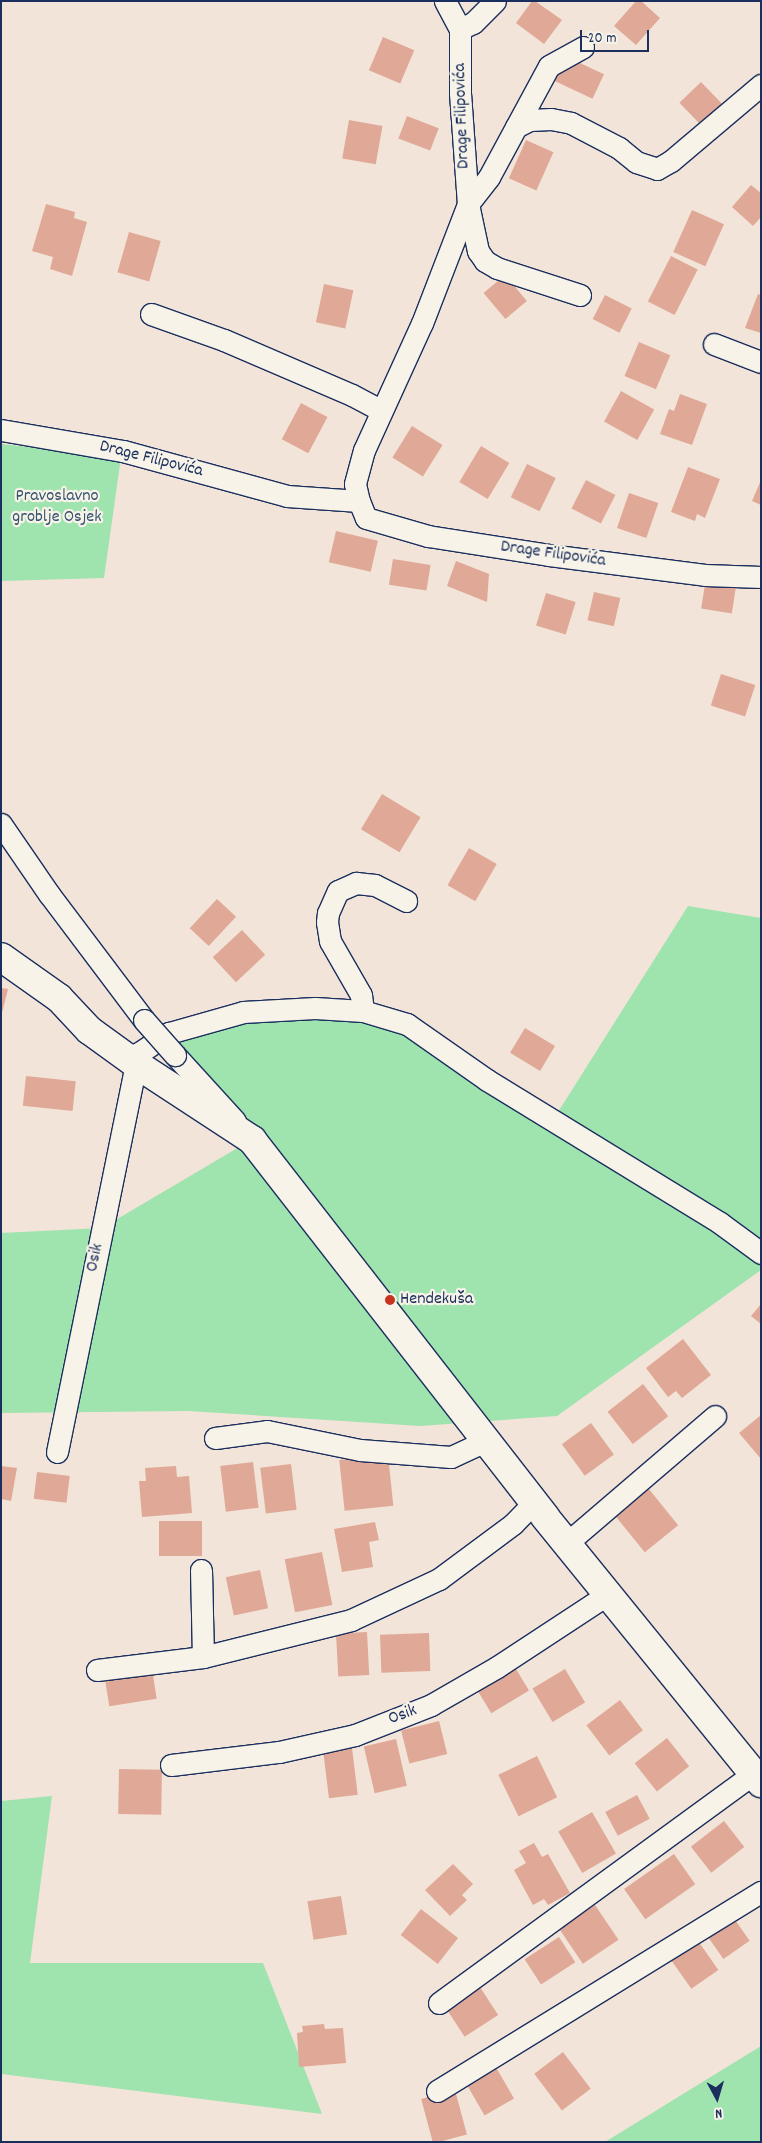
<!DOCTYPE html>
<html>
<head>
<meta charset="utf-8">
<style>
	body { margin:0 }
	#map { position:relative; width:762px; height:2143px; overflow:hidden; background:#f2e4d8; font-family:Dekko,sans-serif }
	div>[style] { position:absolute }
	.green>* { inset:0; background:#9fe3af }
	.building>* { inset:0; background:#e0a997; transform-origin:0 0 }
	.roads { filter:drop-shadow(1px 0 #1b2f5e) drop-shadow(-1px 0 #1b2f5e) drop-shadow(0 1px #1b2f5e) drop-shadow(0 -1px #1b2f5e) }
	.minor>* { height:21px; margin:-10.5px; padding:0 10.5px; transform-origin:10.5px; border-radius:10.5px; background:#f7f3e8 }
	.secondary>* { height:28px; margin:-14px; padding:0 14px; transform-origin:14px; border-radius:14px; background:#f7f3e8 }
	.bridges { filter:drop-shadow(1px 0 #1b2f5e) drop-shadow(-1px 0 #1b2f5e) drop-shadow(0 1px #1b2f5e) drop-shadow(0 -1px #1b2f5e) }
	.minor-bridge>* { height:21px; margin:-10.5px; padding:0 10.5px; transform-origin:10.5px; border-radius:10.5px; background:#f7f3e8 }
	.dots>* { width:14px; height:14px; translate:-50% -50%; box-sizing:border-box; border:2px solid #f7f3e8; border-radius:50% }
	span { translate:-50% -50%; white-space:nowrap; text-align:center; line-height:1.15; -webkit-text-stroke:4.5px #f7f3e8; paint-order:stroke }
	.street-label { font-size:18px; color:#1b2f5e }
	.park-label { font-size:18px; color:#35536e }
	.poi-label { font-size:18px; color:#1b2f5e }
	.left { translate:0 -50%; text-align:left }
	.frame { position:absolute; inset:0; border:2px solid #1b2f5e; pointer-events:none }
	.north { position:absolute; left:692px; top:2073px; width:50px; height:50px; -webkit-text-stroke:4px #f7f3e8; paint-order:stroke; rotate:174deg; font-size:14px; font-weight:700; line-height:20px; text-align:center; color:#1b2f5e }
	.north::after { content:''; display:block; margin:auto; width:18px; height:22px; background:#1b2f5e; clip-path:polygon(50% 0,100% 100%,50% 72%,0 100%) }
	.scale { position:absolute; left:580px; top:30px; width:69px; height:22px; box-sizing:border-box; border:2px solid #1b2f5e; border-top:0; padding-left:6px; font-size:15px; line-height:18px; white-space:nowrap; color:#1b2f5e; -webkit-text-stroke:4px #f7f3e8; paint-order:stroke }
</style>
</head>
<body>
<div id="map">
	<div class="green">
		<i style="clip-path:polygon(1px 444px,121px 457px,104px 578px,1px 581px)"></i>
		<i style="clip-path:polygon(688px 906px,761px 918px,761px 1270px,557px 1416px,420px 1426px,189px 1411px,1px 1413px,1px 1233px,102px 1228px,251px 1140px,169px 1033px,243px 1012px,407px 1024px,553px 1120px)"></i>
		<i style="clip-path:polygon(52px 1796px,30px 1963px,263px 1963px,322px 2114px,1px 2074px,1px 1801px)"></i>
		<i style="clip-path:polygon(761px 2046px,761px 2142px,605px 2142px)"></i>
	</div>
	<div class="building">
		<i style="clip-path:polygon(532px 1px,535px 1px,562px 20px,544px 44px,516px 23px)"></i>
		<i style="clip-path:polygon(636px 1px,641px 1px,660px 18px,636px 45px,614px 26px)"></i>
		<i style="left:383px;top:37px;width:34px;height:36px;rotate:23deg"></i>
		<i style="left:565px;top:56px;width:43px;height:27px;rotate:25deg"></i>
		<i style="left:701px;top:82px;width:32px;height:30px;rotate:46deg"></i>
		<i style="left:407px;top:116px;width:34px;height:24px;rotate:21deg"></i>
		<i style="left:349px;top:120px;width:34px;height:39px;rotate:10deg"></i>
		<i style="left:526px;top:140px;width:30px;height:42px;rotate:24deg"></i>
		<i style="clip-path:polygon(751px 185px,761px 193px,761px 217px,753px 226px,732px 207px)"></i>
		<i style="clip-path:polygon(46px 204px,75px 212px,74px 218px,87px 222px,72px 276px,50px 269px,53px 257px,32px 251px)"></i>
		<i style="left:692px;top:210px;width:35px;height:46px;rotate:24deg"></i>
		<i style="left:129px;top:232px;width:33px;height:42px;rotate:16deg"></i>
		<i style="left:671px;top:256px;width:30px;height:51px;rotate:27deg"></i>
		<i style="left:505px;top:275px;width:34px;height:28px;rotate:50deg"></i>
		<i style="left:324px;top:284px;width:30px;height:39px;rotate:12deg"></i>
		<i style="clip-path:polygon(758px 294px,761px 295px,761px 333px,745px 328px)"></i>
		<i style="left:605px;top:295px;width:30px;height:27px;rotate:27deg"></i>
		<i style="left:639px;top:342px;width:34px;height:37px;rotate:23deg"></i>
		<i style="left:621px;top:391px;width:38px;height:35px;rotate:29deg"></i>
		<i style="clip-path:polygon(680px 394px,707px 404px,692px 445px,660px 434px,669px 409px,674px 411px)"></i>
		<i style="left:301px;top:403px;width:30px;height:41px;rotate:28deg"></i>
		<i style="left:412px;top:426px;width:36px;height:37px;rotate:32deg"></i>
		<i style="left:481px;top:446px;width:33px;height:42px;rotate:31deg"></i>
		<i style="left:527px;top:464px;width:32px;height:37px;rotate:26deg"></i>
		<i style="clip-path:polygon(688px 467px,720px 479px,705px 518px,697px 514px,695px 521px,671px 512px)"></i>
		<i style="left:586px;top:480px;width:33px;height:32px;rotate:27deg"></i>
		<i style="clip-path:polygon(761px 480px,761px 505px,752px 501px)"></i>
		<i style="left:629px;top:493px;width:31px;height:37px;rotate:19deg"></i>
		<i style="left:336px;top:531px;width:43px;height:32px;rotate:13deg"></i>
		<i style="left:393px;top:559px;width:38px;height:26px;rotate:9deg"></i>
		<i style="clip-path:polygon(456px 561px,489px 574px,487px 602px,447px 586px)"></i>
		<i style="left:706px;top:578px;width:31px;height:31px;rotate:9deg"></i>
		<i style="left:594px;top:592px;width:27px;height:29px;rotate:13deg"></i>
		<i style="left:546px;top:593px;width:31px;height:34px;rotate:17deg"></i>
		<i style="left:721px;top:674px;width:36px;height:33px;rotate:18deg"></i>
		<i style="left:382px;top:794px;width:45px;height:41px;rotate:31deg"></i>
		<i style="left:469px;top:848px;width:32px;height:43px;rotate:30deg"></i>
		<i style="left:217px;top:899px;width:26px;height:40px;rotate:43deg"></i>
		<i style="left:242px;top:930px;width:34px;height:40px;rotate:47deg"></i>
		<i style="clip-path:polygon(1px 988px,8px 989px,2px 1013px,1px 1013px)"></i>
		<i style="left:525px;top:1028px;width:35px;height:29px;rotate:31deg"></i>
		<i style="left:26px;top:1076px;width:50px;height:30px;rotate:6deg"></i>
		<i style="clip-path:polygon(761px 1304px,761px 1324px,751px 1316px)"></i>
		<i style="clip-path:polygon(683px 1339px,711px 1375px,682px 1398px,676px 1391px,668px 1397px,646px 1368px)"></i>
		<i style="left:643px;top:1384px;width:41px;height:45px;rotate:52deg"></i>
		<i style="clip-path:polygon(761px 1415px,761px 1459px,739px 1433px)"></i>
		<i style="left:591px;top:1423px;width:39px;height:36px;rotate:54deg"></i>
		<i style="left:388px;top:1455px;width:51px;height:49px;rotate:84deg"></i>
		<i style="left:253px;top:1462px;width:46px;height:33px;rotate:83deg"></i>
		<i style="left:291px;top:1464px;width:46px;height:31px;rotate:83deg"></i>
		<i style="clip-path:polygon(1px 1466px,17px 1468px,11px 1501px,1px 1499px)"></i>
		<i style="clip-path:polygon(176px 1466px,177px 1477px,189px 1476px,192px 1513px,142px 1517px,139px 1481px,146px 1481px,145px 1468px)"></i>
		<i style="left:37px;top:1472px;width:33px;height:27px;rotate:7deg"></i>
		<i style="left:648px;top:1488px;width:48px;height:43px;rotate:51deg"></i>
		<i style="left:202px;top:1521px;width:35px;height:43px;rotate:90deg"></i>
		<i style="clip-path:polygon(375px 1522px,379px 1540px,369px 1542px,373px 1567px,342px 1572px,334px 1529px)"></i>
		<i style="left:322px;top:1552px;width:54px;height:38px;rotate:79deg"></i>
		<i style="left:260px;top:1570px;width:39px;height:35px;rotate:78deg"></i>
		<i style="left:367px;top:1632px;width:43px;height:31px;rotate:87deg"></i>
		<i style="left:429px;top:1633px;width:38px;height:49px;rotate:88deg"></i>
		<i style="left:513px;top:1664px;width:31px;height:44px;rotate:59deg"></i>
		<i style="left:152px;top:1669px;width:30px;height:48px;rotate:81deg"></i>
		<i style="left:565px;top:1669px;width:39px;height:38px;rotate:59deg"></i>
		<i style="left:620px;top:1700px;width:38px;height:42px;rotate:53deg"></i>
		<i style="left:439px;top:1721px;width:34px;height:39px;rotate:76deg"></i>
		<i style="left:667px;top:1738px;width:36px;height:41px;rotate:52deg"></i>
		<i style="left:396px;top:1739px;width:48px;height:33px;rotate:77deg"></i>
		<i style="left:352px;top:1748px;width:47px;height:29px;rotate:83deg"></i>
		<i style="left:537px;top:1756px;width:46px;height:43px;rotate:64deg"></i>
		<i style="left:119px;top:1769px;width:43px;height:45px;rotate:1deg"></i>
		<i style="left:637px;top:1795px;width:27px;height:36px;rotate:62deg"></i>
		<i style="left:592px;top:1812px;width:48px;height:39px;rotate:60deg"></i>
		<i style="left:724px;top:1821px;width:33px;height:42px;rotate:52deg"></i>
		<i style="clip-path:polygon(534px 1843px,542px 1857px,548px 1854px,570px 1893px,548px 1905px,544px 1899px,533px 1905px,514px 1870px,526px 1863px,519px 1851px)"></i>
		<i style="left:674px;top:1854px;width:37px;height:61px;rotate:55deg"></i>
		<i style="clip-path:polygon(453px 1864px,473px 1884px,462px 1895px,467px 1900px,450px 1916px,425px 1890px)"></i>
		<i style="left:341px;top:1896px;width:39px;height:34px;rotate:81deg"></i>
		<i style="left:595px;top:1905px;width:42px;height:43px;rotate:56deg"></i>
		<i style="left:421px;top:1909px;width:47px;height:33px;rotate:38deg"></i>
		<i style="left:733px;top:1917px;width:29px;height:32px;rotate:55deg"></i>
		<i style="left:559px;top:1937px;width:30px;height:41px;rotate:57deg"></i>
		<i style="left:696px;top:1938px;width:39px;height:33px;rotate:55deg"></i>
		<i style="left:478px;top:1984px;width:37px;height:40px;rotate:57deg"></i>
		<i style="clip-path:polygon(324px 2024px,325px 2029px,343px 2028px,346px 2063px,299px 2067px,297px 2033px,303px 2032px,302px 2026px)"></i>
		<i style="left:563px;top:2052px;width:46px;height:36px;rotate:53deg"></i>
		<i style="left:497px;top:2069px;width:34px;height:34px;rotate:60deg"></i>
		<i style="left:455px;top:2090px;width:46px;height:35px;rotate:75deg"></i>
	</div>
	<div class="roads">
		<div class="minor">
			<i style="left:445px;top:1px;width:32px;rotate:62deg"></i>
			<i style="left:460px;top:29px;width:64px;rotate:90deg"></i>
			<i style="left:460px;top:93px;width:111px;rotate:85.9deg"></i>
			<i style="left:468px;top:204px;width:128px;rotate:111.1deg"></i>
			<i style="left:422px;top:323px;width:140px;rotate:114.5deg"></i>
			<i style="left:364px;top:450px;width:35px;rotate:105deg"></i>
			<i style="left:355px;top:484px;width:17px;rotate:77deg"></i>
			<i style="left:359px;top:501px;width:18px;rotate:68deg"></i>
			<i style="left:366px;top:518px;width:65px;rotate:16.2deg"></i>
			<i style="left:428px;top:536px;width:122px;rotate:8.9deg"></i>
			<i style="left:549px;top:555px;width:157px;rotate:7.3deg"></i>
			<i style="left:705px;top:575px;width:56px;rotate:2deg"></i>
			<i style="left:460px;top:29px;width:14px;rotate:-25deg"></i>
			<i style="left:473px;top:23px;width:31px;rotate:-45deg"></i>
			<i style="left:516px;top:127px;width:69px;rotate:-61.6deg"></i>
			<i style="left:549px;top:66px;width:39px;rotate:-29deg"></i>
			<i style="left:580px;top:295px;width:87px;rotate:-162deg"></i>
			<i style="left:497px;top:268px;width:14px;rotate:-150deg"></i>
			<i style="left:485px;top:261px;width:12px;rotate:-125deg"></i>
			<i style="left:478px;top:251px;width:48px;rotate:-102deg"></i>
			<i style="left:468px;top:204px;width:34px;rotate:-52deg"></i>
			<i style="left:489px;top:177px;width:57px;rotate:-61.6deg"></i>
			<i style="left:516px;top:127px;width:16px;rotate:-27deg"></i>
			<i style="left:530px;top:120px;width:21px;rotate:-3deg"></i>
			<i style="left:551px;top:119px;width:20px;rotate:11deg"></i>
			<i style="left:571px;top:123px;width:54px;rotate:27.5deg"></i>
			<i style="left:619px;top:148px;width:22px;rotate:39deg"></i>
			<i style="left:636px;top:162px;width:22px;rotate:18deg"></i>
			<i style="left:657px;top:169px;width:16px;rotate:-30deg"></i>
			<i style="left:671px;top:161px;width:118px;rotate:-40.2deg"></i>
			<i style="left:151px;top:314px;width:77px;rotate:19.6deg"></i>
			<i style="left:224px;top:340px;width:139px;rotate:23.3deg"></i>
			<i style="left:352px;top:395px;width:32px;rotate:28deg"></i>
			<i style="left:714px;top:344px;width:50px;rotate:21deg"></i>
			<i style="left:1px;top:430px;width:124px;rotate:9.8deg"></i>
			<i style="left:123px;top:451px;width:170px;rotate:15.3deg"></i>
			<i style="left:287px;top:496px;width:72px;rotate:4deg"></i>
			<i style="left:1px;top:824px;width:85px;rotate:55.6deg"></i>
			<i style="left:49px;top:894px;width:158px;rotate:53deg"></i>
			<i style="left:363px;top:1011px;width:16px;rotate:-97deg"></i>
			<i style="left:361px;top:995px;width:62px;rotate:-119.9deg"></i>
			<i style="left:330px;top:941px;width:19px;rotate:-99deg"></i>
			<i style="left:327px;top:922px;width:9px;rotate:-84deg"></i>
			<i style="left:328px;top:913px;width:24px;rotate:-66deg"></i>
			<i style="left:338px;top:891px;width:20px;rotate:-24deg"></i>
			<i style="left:356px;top:883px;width:19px;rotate:6deg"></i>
			<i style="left:375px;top:885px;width:35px;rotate:27deg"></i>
			<i style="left:175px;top:1055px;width:89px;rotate:47.7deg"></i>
			<i style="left:127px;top:1058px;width:13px;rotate:-23deg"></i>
			<i style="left:139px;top:1053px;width:36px;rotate:-34deg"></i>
			<i style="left:169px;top:1033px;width:77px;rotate:-15.8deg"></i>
			<i style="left:243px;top:1012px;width:72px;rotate:-3.2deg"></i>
			<i style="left:315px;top:1008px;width:48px;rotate:3.6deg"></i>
			<i style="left:363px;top:1011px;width:46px;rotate:16.5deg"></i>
			<i style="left:407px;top:1024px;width:98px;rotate:35deg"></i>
			<i style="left:487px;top:1080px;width:273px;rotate:31.5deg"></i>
			<i style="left:720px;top:1223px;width:51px;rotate:36.2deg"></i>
			<i style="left:215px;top:1438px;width:52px;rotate:-7.7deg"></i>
			<i style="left:267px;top:1431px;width:95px;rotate:11.5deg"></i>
			<i style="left:360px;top:1450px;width:91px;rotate:4.4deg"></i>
			<i style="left:451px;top:1457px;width:38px;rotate:-25deg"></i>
			<i style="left:57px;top:1452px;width:396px;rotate:-78.5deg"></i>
			<i style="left:567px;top:1543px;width:195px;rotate:-40.6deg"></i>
			<i style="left:201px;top:1570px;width:87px;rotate:88.7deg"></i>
			<i style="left:97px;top:1670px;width:107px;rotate:-7deg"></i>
			<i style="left:203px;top:1657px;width:153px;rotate:-14deg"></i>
			<i style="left:351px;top:1620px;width:97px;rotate:-25deg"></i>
			<i style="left:439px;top:1579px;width:92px;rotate:-36.6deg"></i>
			<i style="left:513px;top:1524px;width:30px;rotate:-46deg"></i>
			<i style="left:171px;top:1765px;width:109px;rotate:-6.9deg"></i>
			<i style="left:279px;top:1752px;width:78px;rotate:-12.6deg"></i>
			<i style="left:355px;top:1735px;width:82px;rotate:-21.5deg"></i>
			<i style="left:431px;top:1705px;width:76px;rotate:-29.9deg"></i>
			<i style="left:497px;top:1667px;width:133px;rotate:-33.3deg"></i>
			<i style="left:439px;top:2003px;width:389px;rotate:-36.1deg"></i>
			<i style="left:437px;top:2091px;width:380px;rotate:-31.6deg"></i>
		</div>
		<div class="secondary">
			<i style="left:1px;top:957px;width:71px;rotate:35.3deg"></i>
			<i style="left:59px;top:998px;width:44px;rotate:46.8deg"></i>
			<i style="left:89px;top:1030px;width:58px;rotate:35.9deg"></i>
			<i style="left:136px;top:1064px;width:139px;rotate:33.2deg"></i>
			<i style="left:252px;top:1140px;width:477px;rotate:52.1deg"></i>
			<i style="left:545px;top:1517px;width:343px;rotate:50.9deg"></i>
		</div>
	</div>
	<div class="bridges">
		<div class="minor-bridge">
			<i style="left:144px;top:1020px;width:47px;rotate:48.5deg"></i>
		</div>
	</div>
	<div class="dots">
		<i style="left:390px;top:1300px;background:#c8321e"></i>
	</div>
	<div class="street-label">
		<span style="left:463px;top:116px;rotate:-92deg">Drage Filipovića</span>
		<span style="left:151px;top:460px;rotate:14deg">Drage Filipovića</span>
		<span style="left:553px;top:555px;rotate:8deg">Drage Filipovića</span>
		<span style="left:96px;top:1258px;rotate:-78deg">Osik</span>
		<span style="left:403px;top:1716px;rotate:-21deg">Osik</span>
	</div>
	<div class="park-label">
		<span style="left:57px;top:508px">Pravoslavno<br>groblje Osjek</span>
	</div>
	<div class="poi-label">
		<span class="left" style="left:400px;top:1300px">Hendekuša</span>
	</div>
	<div class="frame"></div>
	<div class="north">N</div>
	<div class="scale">20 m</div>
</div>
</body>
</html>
